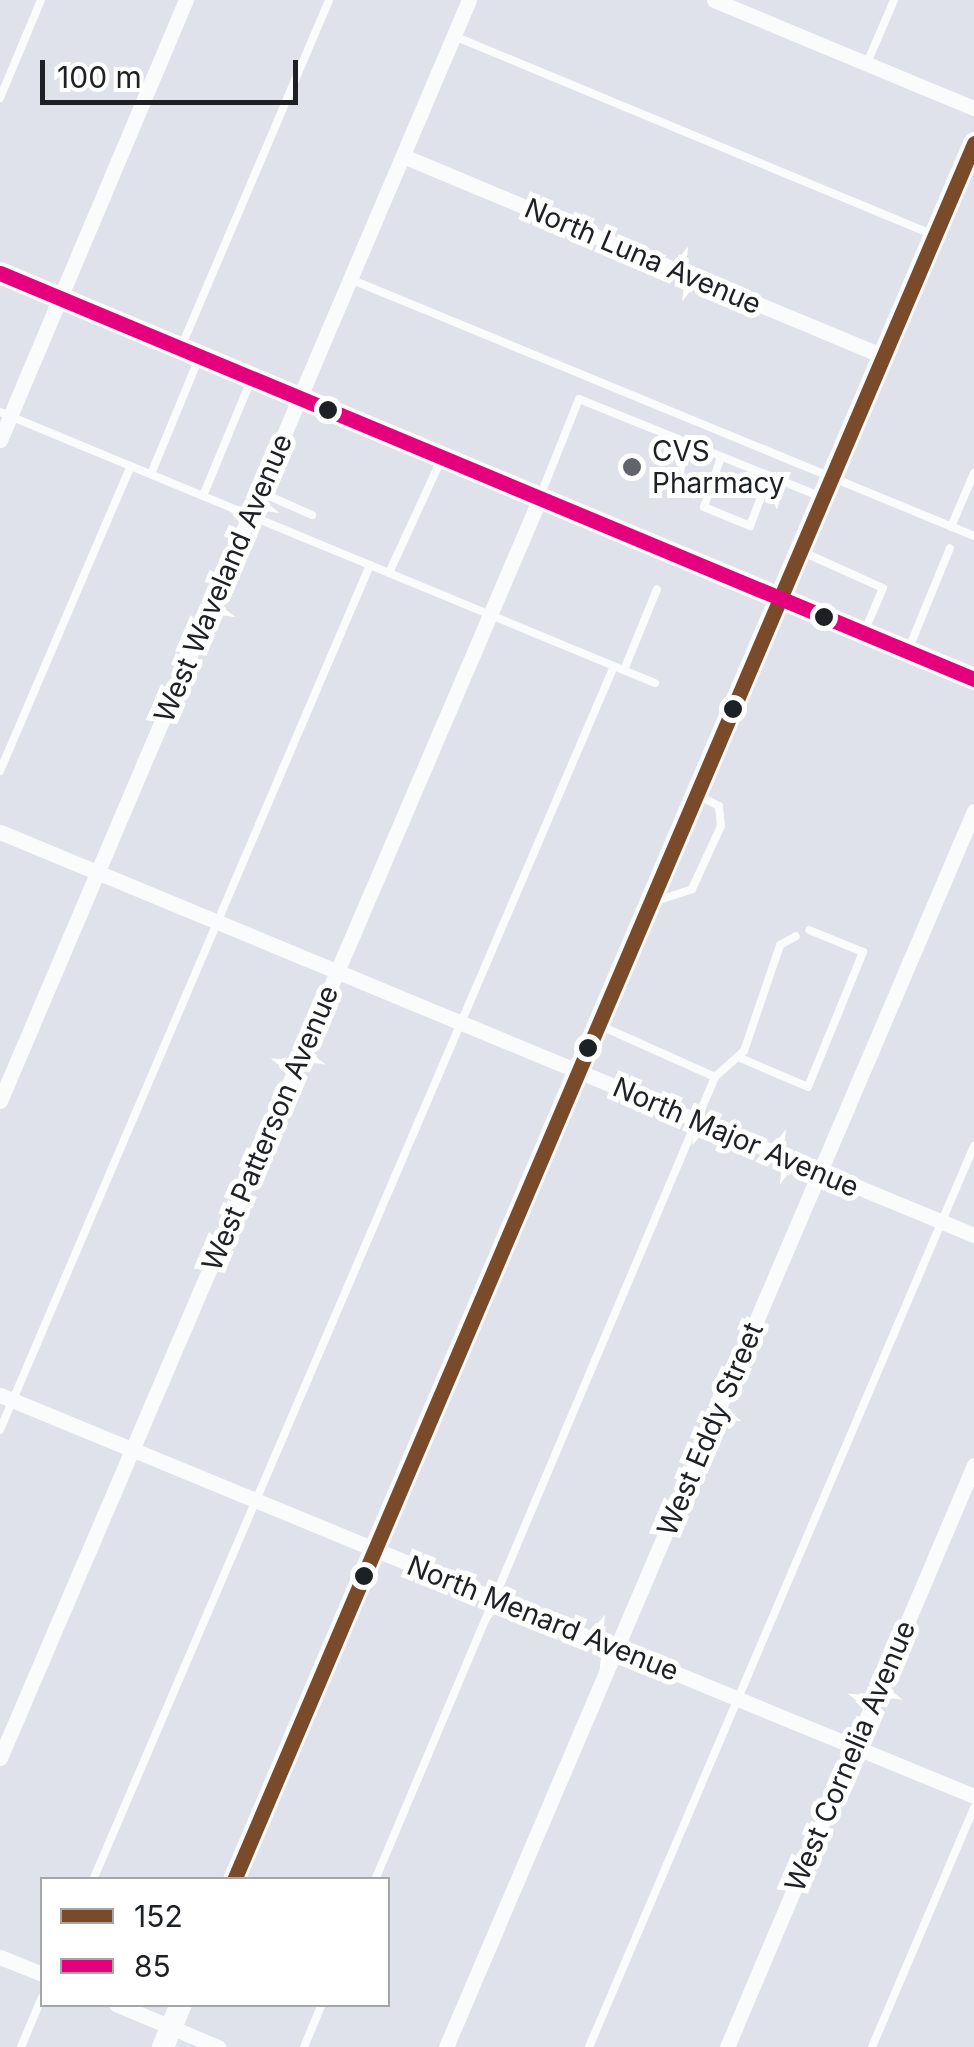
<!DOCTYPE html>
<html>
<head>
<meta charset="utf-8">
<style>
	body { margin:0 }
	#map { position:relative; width:974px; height:2047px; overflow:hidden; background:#dfe2ea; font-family:Inter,sans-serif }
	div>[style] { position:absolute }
	.lane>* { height:8px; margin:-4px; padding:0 4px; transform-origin:4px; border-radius:4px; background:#fafbfc }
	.street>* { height:15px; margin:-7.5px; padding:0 7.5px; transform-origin:7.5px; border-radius:7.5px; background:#fafbfc }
	.secondary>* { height:22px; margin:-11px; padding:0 11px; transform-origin:11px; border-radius:11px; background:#fafbfc }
	.bus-1>* { height:15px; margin:-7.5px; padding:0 7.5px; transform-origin:7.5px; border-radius:7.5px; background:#7a4b2a }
	.bus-2>* { height:15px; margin:-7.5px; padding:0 7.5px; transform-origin:7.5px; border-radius:7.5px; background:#e5007d }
	.dots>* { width:28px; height:28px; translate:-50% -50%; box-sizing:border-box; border:5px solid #fff; border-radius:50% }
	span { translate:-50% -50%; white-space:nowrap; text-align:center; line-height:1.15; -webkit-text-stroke:10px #fff; paint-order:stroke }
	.street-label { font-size:28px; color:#1d2025 }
	.poi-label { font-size:28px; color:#1d2025 }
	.left { translate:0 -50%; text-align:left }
	.legend { position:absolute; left:40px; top:1877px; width:350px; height:130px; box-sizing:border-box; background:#fff; border:2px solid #a5a6a8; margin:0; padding:12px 18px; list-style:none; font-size:30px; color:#1d2025 }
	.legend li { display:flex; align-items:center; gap:20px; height:50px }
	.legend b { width:50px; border:2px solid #a5a6a8 }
	.scale { position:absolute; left:40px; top:60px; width:258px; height:45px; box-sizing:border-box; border:5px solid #1d2025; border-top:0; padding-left:12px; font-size:30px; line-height:35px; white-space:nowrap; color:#1d2025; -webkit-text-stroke:8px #fff; paint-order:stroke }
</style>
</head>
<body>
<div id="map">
	<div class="lane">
		<i style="left:454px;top:36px;width:516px;rotate:22.54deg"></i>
		<i style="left:867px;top:63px;width:69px;rotate:-66.8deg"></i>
		<i style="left:0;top:98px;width:106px;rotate:-67.3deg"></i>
		<i style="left:350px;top:279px;width:675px;rotate:22.38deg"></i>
		<i style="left:182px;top:345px;width:375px;rotate:-66.9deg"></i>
		<i style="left:0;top:412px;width:709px;rotate:22.48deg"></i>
		<i style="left:721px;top:457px;width:53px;rotate:108.8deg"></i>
		<i style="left:704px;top:507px;width:50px;rotate:22.4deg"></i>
		<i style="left:750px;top:526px;width:53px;rotate:-69.2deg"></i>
		<i style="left:151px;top:474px;width:126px;rotate:-67.5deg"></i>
		<i style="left:260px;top:492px;width:57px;rotate:23.9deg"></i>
		<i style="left:541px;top:494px;width:102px;rotate:-68.2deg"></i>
		<i style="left:579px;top:399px;width:259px;rotate:22deg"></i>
		<i style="left:203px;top:496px;width:126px;rotate:-67.5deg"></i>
		<i style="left:951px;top:527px;width:59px;rotate:-66.9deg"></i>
		<i style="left:805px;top:553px;width:85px;rotate:24.2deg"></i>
		<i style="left:883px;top:588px;width:46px;rotate:113.2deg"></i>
		<i style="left:389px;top:573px;width:122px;rotate:-65.3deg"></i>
		<i style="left:909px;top:648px;width:108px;rotate:-67.7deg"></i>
		<i style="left:624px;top:670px;width:87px;rotate:-67.8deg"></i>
		<i style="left:0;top:771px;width:332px;rotate:-66.8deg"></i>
		<i style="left:656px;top:901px;width:38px;rotate:-18deg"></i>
		<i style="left:692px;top:889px;width:69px;rotate:-65.3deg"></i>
		<i style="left:721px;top:826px;width:20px;rotate:-96deg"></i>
		<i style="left:719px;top:806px;width:22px;rotate:-153deg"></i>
		<i style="left:738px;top:1057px;width:76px;rotate:23.2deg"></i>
		<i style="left:808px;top:1087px;width:146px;rotate:-67.8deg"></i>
		<i style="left:863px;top:952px;width:58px;rotate:-157.8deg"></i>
		<i style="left:715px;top:1077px;width:39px;rotate:-42deg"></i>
		<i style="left:744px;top:1051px;width:112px;rotate:-71.2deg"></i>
		<i style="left:780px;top:945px;width:18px;rotate:-29deg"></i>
		<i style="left:0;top:1430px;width:941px;rotate:-66.84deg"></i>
		<i style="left:93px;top:1880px;width:1321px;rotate:-66.77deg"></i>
		<i style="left:375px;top:1880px;width:872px;rotate:-67.05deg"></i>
		<i style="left:715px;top:1077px;width:123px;rotate:-155.9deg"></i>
		<i style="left:21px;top:2047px;width:54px;rotate:-67.2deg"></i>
		<i style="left:304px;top:2047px;width:47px;rotate:-67.3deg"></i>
		<i style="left:589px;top:2047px;width:980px;rotate:-66.86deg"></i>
		<i style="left:872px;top:2047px;width:260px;rotate:-66.9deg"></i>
	</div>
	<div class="street">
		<i style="left:714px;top:0;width:282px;rotate:22.6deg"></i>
		<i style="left:403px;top:156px;width:520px;rotate:22.62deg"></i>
		<i style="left:0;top:440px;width:478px;rotate:-67.1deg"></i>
		<i style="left:0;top:832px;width:1054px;rotate:22.48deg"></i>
		<i style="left:0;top:1101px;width:1197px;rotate:-66.93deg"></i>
		<i style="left:0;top:1395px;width:1053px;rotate:22.38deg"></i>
		<i style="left:0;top:1758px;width:1371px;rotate:-66.8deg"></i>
		<i style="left:0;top:1957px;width:45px;rotate:22deg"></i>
		<i style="left:116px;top:2004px;width:111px;rotate:22.9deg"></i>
		<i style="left:446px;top:2047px;width:1344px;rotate:-66.87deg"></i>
		<i style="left:727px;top:2047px;width:632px;rotate:-67deg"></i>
	</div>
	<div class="secondary">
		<i style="left:0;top:273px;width:1055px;rotate:22.63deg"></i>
		<i style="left:234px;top:1880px;width:1888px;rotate:-66.92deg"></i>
		<i style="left:163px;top:2047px;width:47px;rotate:-67.3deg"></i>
	</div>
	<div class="bus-1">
		<i style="left:234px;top:1880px;width:1888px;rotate:-66.92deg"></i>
	</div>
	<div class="bus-2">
		<i style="left:0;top:273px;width:1055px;rotate:22.63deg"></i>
	</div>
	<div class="dots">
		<i style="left:328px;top:410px;background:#1d2025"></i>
		<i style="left:632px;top:467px;background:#61646a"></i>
		<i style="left:824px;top:617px;background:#1d2025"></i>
		<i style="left:733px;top:709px;background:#1d2025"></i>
		<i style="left:588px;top:1048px;background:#1d2025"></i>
		<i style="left:364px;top:1576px;background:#1d2025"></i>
	</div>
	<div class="street-label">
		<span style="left:643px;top:256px;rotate:23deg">North Luna Avenue</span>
		<span style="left:223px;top:578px;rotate:-67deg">West Waveland Avenue</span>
		<span style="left:270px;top:1128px;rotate:-67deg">West Patterson Avenue</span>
		<span style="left:736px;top:1137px;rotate:23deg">North Major Avenue</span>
		<span style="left:710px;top:1429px;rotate:-67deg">West Eddy Street</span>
		<span style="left:543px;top:1618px;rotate:22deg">North Menard Avenue</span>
		<span style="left:850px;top:1756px;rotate:-67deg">West Cornelia Avenue</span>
	</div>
	<div class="poi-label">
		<span class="left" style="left:652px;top:467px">CVS<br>Pharmacy</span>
	</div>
	<ul class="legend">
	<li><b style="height:12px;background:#7a4b2a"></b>152</li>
	<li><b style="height:12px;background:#e5007d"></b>85</li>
	</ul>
	<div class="scale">100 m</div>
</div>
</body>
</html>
